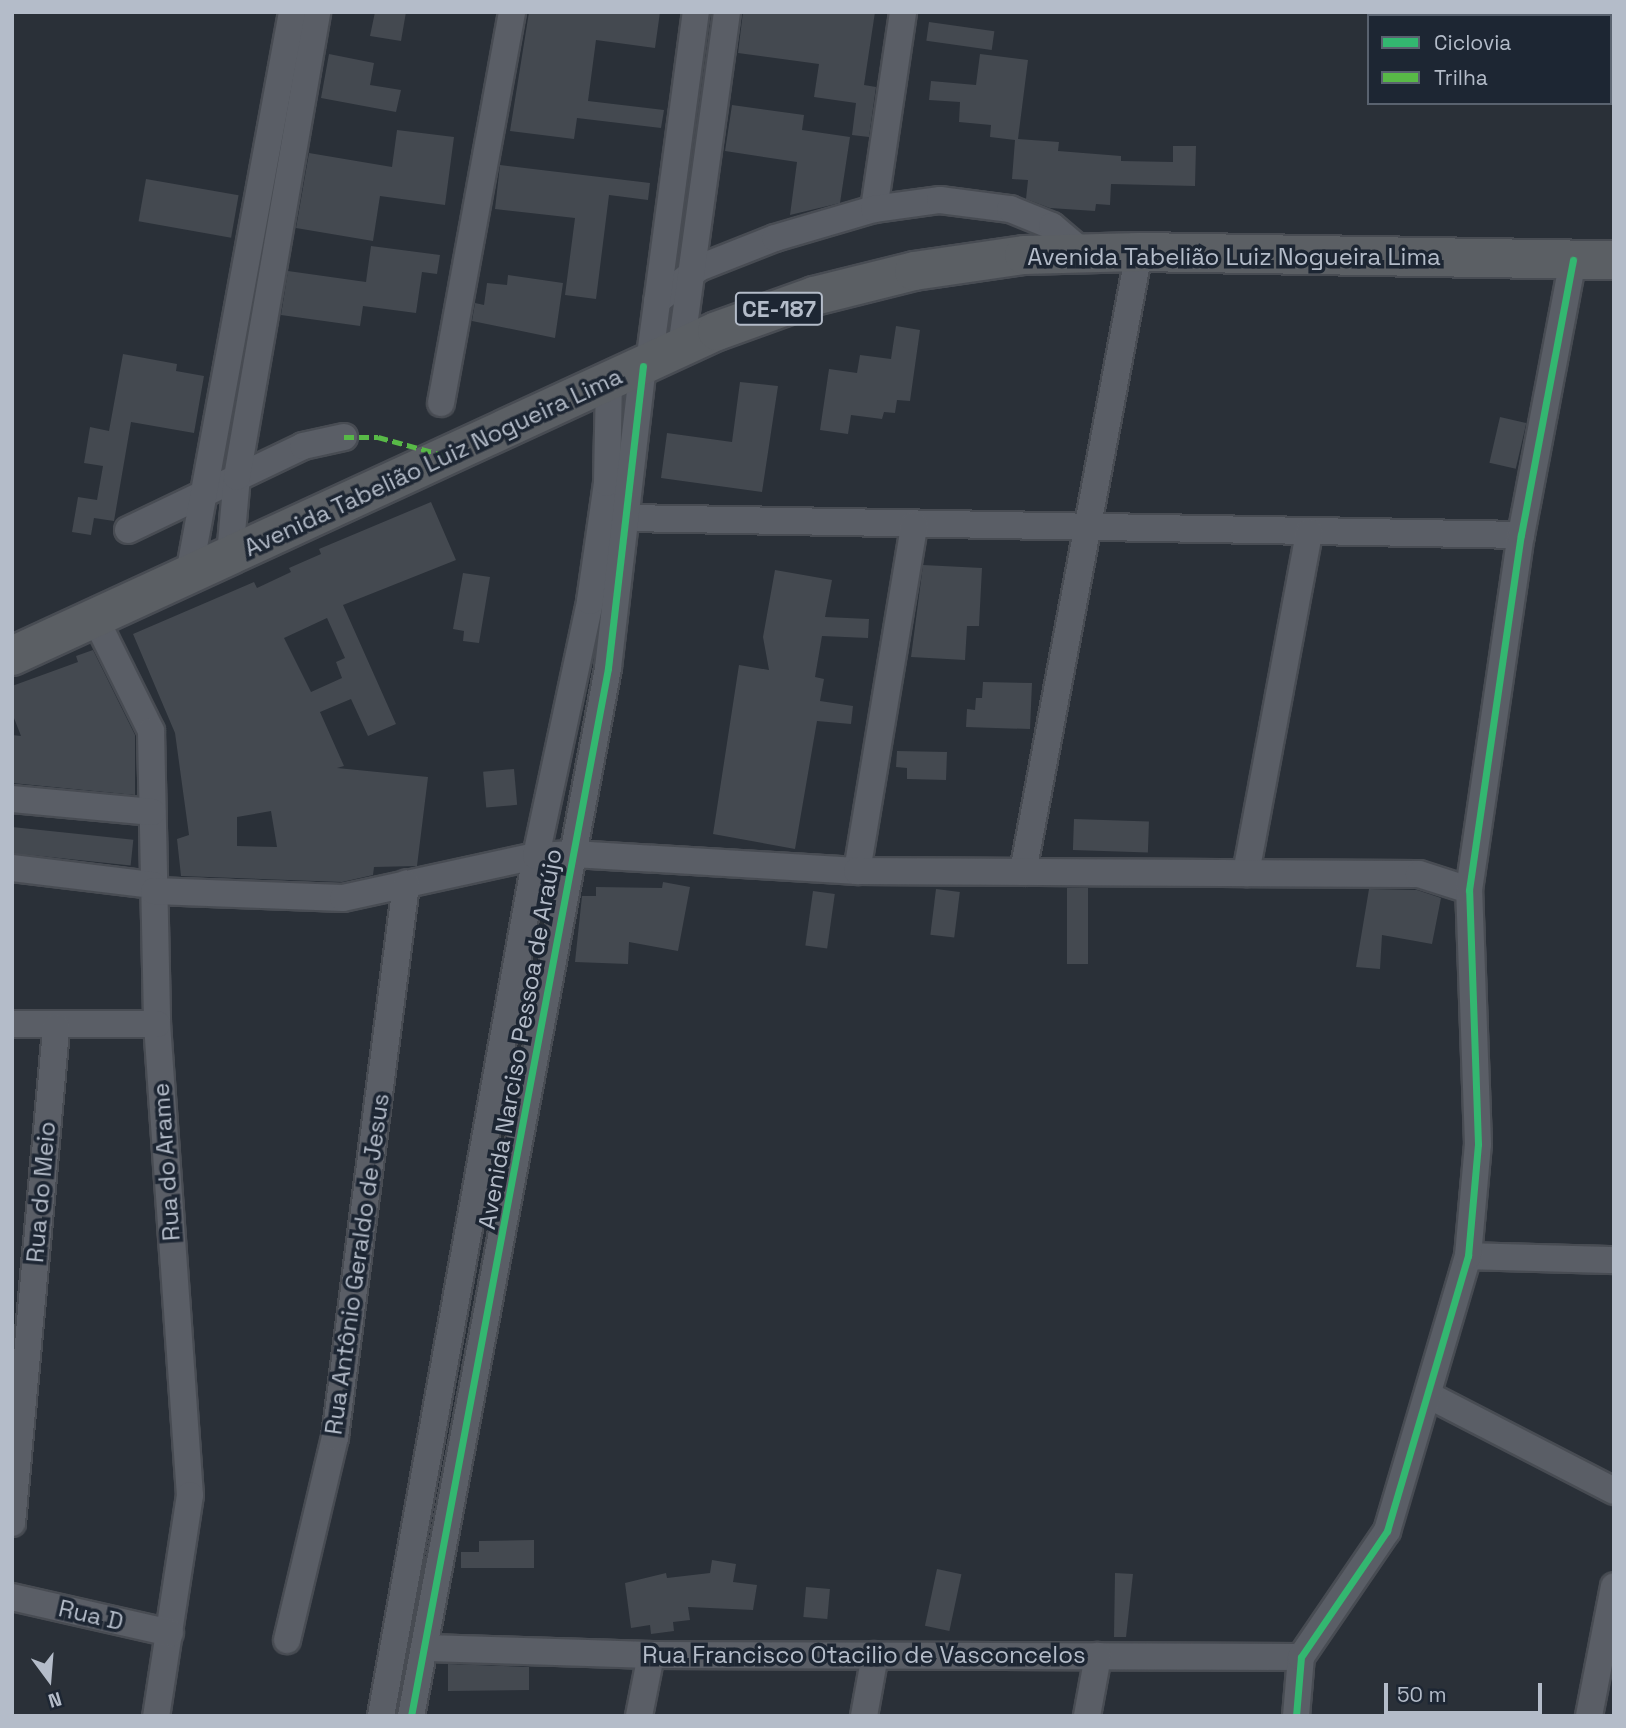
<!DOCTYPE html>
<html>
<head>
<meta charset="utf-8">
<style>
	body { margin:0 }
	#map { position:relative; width:1626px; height:1728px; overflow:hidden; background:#2a3038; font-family:"Space Grotesk",sans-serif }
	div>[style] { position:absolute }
	.building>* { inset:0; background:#444950; transform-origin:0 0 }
	.roads { filter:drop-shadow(2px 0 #484c53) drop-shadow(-2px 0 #484c53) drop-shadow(0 2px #484c53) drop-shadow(0 -2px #484c53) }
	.minor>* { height:26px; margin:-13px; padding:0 13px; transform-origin:13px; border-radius:13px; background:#5a5e66 }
	.trunk>* { height:38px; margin:-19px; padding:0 19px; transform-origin:19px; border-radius:19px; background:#5b5f64 }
	.quiet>* { height:5px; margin-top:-2.5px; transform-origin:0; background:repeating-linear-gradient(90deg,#58b947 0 10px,transparent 0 15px) }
	.cycleway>* { height:7px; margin:-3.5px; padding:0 3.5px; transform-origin:3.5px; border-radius:3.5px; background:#33b770 }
	span { translate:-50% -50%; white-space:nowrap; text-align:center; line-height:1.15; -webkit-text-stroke:7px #1d2633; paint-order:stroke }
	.shield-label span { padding:2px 5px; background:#1d2633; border:2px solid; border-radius:5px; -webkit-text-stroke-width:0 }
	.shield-label { font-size:23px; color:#b4bcc9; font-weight:700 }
	.street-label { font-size:24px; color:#b4bcc9 }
	.frame { position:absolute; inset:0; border:14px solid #b4bcc9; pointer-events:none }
	.legend { position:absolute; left:1367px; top:14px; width:245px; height:91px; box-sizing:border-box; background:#1d2633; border:2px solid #59626f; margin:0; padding:9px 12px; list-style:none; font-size:21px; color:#b4bcc9 }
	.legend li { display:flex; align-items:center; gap:14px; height:35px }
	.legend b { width:35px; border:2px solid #59626f }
	.north { position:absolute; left:14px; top:1644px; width:70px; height:70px; -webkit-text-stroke:5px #1d2633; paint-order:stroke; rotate:164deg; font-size:19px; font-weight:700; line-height:28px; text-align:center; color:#b4bcc9 }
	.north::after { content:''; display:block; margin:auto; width:24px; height:32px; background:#b4bcc9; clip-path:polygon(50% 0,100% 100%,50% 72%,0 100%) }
	.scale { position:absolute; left:1384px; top:1683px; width:158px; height:32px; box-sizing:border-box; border:4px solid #b4bcc9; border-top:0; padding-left:9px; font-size:21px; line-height:24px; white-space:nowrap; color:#b4bcc9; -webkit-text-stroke:5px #1d2633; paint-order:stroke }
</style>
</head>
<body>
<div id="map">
	<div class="building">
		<i style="clip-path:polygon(375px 12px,406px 12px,401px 41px,370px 36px)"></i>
		<i style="clip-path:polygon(529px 12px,660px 12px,655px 48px,596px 40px,588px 101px,664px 110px,661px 128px,577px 118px,574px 139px,510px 131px)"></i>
		<i style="clip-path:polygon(743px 12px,875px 12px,864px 85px,876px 87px,869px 137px,852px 135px,856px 103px,814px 97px,819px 64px,738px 53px)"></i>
		<i style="left:929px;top:22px;width:66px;height:19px;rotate:8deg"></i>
		<i style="clip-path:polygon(329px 54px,374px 63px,370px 85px,401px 90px,396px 112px,321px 98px)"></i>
		<i style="clip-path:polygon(980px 54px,1028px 60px,1018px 139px,1059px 142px,1058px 151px,1121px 156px,1121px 161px,1173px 162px,1173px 146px,1196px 146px,1195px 186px,1111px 184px,1110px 205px,1096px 204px,1095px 211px,1050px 208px,1026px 199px,1028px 180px,1012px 179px,1015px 140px,990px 137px,991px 125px,959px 122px,960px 102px,929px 100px,931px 81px,976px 85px)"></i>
		<i style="clip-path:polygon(732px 105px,804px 115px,802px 130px,850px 137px,840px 203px,790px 215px,797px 162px,725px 151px)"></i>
		<i style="clip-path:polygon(397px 130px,454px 137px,445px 205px,380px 196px,373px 241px,296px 228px,309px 153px,392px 167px)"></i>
		<i style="clip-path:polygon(500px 165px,650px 183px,648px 200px,609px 195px,596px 299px,565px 295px,575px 218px,495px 209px)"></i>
		<i style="left:146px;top:179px;width:94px;height:43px;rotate:10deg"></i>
		<i style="clip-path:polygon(371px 246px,440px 255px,437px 274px,422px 272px,416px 313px,363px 306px,360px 326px,281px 315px,288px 271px,366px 282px)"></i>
		<i style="clip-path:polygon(508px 275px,563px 283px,555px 338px,472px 321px,475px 303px,484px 305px,487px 283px,507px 285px)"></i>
		<i style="clip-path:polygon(896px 326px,920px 330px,910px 401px,897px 400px,895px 413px,884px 412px,882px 419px,851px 415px,848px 434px,820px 430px,829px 369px,857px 373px,860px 355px,891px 359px)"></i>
		<i style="clip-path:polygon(123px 354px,177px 364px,176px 371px,204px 376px,194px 433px,131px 422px,114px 521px,94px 518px,91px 535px,72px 532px,78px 497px,97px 500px,103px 466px,84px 463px,90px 427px,109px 431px)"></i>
		<i style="clip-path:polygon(740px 382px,778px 386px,762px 492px,661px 478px,667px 433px,732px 442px)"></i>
		<i style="left:1500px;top:417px;width:27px;height:47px;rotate:13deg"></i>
		<i style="clip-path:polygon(evenodd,431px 502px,456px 560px,343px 605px,396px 724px,368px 736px,351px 699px,320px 712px,344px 766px,337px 768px,428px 777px,417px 866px,374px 867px,373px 875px,342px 882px,181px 876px,177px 839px,189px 835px,175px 733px,133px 634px,254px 582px,257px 588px,291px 572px,289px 568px,321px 554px,319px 549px,431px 502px,327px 618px,345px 658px,336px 662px,342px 678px,311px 692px,284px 638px,327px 618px,431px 502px,271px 811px,277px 847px,237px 846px,237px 817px,271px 811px)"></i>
		<i style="clip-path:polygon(923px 565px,982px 568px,979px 626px,967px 626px,965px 660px,911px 657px)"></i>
		<i style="clip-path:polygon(775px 570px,832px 580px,825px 617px,869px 619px,868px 638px,822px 636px,815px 677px,824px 679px,820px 701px,853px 706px,851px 724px,817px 721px,795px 849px,713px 834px,739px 665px,769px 670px,763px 637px)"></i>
		<i style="clip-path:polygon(463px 573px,490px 577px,479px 643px,463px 641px,464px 631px,453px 629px)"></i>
		<i style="clip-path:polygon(93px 650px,135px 735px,135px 795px,12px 783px,12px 735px,21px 736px,12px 713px,12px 686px,78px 662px,76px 656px)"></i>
		<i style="clip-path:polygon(983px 682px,1032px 683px,1030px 729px,966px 727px,967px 709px,975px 710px,976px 698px,982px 698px)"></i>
		<i style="clip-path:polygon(897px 751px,947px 752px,946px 780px,907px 779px,907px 768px,896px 767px)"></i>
		<i style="left:514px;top:769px;width:36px;height:31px;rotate:85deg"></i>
		<i style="left:1074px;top:819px;width:75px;height:31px;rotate:2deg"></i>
		<i style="left:12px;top:827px;width:122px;height:26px;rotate:6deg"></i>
		<i style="clip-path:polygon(663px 882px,690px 887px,678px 951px,629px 942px,628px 964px,575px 962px,582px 896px,596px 896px,596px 887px,662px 888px)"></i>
		<i style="left:1067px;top:888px;width:21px;height:76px"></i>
		<i style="left:936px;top:889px;width:24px;height:46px;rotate:7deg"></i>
		<i style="clip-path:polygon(1369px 889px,1417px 890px,1441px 898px,1432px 944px,1382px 935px,1380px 969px,1356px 967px)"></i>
		<i style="left:813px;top:891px;width:22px;height:55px;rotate:8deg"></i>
		<i style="clip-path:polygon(534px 1540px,534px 1568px,461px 1568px,461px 1552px,479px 1552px,479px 1541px)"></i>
		<i style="clip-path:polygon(712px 1560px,736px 1564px,733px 1582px,757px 1585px,753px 1610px,688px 1607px,690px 1620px,673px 1622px,674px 1631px,651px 1634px,650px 1625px,631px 1628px,625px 1583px,666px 1573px,667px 1578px,710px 1573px)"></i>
		<i style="left:937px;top:1569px;width:25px;height:58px;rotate:12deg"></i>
		<i style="clip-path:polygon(1115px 1573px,1133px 1574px,1126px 1637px,1114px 1637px)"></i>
		<i style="left:806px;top:1587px;width:24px;height:30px;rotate:5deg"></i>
		<i style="clip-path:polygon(448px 1664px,529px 1667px,529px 1690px,448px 1691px)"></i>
	</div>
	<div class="roads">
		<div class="minor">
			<i style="left:874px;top:209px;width:199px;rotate:-81.6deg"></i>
			<i style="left:657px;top:301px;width:53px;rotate:-38.2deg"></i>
			<i style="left:699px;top:268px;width:82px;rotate:-21.5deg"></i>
			<i style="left:775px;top:238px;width:103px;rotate:-16.3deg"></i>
			<i style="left:874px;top:209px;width:67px;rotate:-7.8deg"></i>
			<i style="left:940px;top:200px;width:71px;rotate:7.3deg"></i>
			<i style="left:1010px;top:209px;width:45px;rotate:22deg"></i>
			<i style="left:1052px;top:226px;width:42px;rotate:40.2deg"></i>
			<i style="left:681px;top:348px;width:339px;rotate:-82.2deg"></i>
			<i style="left:649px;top:363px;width:354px;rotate:-82.4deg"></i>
			<i style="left:441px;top:403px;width:397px;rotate:-79.7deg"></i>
			<i style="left:628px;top:518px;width:893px;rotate:1.09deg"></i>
			<i style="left:128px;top:530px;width:194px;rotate:-25.6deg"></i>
			<i style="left:303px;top:446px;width:42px;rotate:-12.4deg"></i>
			<i style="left:230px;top:555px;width:78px;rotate:-84.9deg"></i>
			<i style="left:237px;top:477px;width:472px;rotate:-80.2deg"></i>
			<i style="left:189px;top:574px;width:571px;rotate:-79.61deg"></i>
			<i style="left:95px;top:618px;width:126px;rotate:63.6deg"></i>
			<i style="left:151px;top:731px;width:293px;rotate:88.8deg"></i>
			<i style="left:157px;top:1024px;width:472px;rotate:86deg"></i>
			<i style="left:190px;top:1495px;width:224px;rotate:98.7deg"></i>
			<i style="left:12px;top:799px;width:141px;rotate:5.3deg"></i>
			<i style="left:12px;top:868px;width:142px;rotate:6.9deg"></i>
			<i style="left:857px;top:871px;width:351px;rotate:-80.6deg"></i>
			<i style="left:1023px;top:872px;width:631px;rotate:-79.4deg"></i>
			<i style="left:1246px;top:873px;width:347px;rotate:-79.5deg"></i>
			<i style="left:154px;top:891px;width:189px;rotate:2.1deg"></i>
			<i style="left:343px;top:898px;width:198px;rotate:-12.3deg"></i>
			<i style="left:536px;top:856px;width:37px;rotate:-3deg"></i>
			<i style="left:573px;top:854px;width:285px;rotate:3.4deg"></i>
			<i style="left:857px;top:871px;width:562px;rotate:0.31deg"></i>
			<i style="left:1419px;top:874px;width:52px;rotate:17.7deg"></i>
			<i style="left:12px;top:1024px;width:145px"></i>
			<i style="left:1468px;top:1256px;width:146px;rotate:1.6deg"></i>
			<i style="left:1428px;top:1395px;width:209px;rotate:27.3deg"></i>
			<i style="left:12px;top:1523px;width:498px;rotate:-84.9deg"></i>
			<i style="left:12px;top:1597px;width:162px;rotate:12.8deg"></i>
			<i style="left:287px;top:1640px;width:209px;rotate:-76.7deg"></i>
			<i style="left:335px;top:1437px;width:558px;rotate:-82.68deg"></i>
			<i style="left:428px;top:1648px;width:223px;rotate:1.8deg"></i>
			<i style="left:651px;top:1655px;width:650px;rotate:0.18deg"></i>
			<i style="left:381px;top:1716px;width:874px;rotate:-79.78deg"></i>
			<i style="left:536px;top:856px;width:261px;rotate:-78deg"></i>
			<i style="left:590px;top:601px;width:119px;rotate:-81.8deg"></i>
			<i style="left:607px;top:483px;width:101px;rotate:-88.9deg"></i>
			<i style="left:411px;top:1716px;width:1066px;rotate:-79.35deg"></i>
			<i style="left:608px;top:668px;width:304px;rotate:-83.4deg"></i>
			<i style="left:639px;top:1716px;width:62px;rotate:-78.9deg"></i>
			<i style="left:864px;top:1716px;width:62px;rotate:-79.8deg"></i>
			<i style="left:1087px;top:1716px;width:61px;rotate:-79.6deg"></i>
			<i style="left:1296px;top:1716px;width:59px;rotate:-85.2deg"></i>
			<i style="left:1301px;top:1657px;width:153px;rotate:-55.7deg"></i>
			<i style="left:1387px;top:1531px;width:287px;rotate:-73.6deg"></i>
			<i style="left:1468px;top:1256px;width:112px;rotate:-84.9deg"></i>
			<i style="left:1478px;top:1144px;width:254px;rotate:-92deg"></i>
			<i style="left:1469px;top:890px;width:359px;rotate:-81.7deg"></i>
			<i style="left:1521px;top:535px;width:280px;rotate:-79.3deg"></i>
			<i style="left:1589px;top:1716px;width:132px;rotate:-79.1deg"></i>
		</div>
		<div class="trunk">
			<i style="left:12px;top:656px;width:776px;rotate:-24.75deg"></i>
			<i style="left:717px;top:331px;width:103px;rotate:-19.8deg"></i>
			<i style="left:814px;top:296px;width:103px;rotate:-14deg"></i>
			<i style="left:914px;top:271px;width:111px;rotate:-8.3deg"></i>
			<i style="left:1024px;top:255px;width:115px;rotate:-1.5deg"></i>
			<i style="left:1139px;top:252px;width:475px;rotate:1deg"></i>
		</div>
	</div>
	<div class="quiet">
		<i style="left:344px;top:437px;width:34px"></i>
		<i style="left:378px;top:437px;width:72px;rotate:15.4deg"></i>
	</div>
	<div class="cycleway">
		<i style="left:411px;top:1716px;width:1066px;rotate:-79.35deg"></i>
		<i style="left:608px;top:668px;width:304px;rotate:-83.4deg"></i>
		<i style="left:1296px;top:1716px;width:59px;rotate:-85.2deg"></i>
		<i style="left:1301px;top:1657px;width:153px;rotate:-55.7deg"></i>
		<i style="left:1387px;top:1531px;width:287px;rotate:-73.6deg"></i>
		<i style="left:1468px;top:1256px;width:112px;rotate:-84.9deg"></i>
		<i style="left:1478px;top:1144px;width:254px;rotate:-92deg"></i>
		<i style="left:1469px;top:890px;width:359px;rotate:-81.7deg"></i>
		<i style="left:1521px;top:535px;width:280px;rotate:-79.3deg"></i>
	</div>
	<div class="shield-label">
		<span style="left:779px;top:309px">CE-187</span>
	</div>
	<div class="street-label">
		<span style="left:1234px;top:257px">Avenida Tabelião Luiz Nogueira Lima</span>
		<span style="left:433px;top:462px;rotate:-25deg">Avenida Tabelião Luiz Nogueira Lima</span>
		<span style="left:520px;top:1039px;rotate:-80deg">Avenida Narciso Pessoa de Araújo</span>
		<span style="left:166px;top:1162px;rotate:-94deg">Rua do Arame</span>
		<span style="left:41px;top:1192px;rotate:-85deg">Rua do Meio</span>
		<span style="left:357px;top:1264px;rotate:-82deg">Rua Antônio Geraldo de Jesus</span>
		<span style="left:91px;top:1615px;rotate:13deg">Rua D</span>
		<span style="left:864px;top:1655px">Rua Francisco Otacilio de Vasconcelos</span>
	</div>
	<div class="frame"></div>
	<ul class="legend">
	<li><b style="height:9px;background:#33b770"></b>Ciclovia</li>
	<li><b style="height:9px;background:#58b947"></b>Trilha</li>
	</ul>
	<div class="north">N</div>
	<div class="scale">50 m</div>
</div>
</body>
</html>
